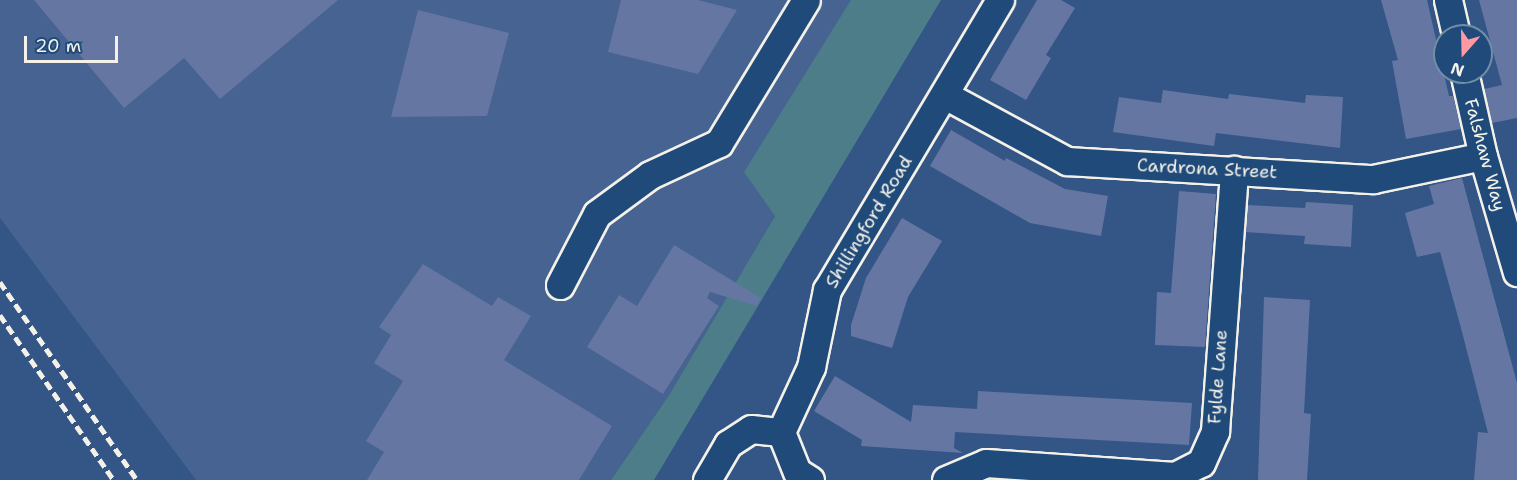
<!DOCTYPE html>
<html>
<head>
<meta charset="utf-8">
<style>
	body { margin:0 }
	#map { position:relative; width:1517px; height:480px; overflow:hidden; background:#335686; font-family:"Shantell Sans",sans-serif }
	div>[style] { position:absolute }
	.built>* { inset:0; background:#466391 }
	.green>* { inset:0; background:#4c7d89 }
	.building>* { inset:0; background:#6576a3 }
	.roads { filter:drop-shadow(2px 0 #f4f1e8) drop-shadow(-2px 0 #f4f1e8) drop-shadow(0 2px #f4f1e8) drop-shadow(0 -2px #f4f1e8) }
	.minor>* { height:27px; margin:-13.5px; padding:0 13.5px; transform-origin:13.5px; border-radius:13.5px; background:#1f4a7a }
	.rail>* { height:4.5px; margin-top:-2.25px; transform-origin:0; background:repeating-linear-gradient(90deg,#f4f1e8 0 9px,transparent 0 13.5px) }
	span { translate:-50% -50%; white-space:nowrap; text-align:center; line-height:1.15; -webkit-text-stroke:4.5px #1f4a7a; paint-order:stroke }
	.street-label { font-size:18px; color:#f4f1e8 }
	.north { position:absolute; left:1433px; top:24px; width:60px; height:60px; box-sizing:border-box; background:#1f4a7a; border:2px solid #748da6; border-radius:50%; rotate:200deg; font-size:16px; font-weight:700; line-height:24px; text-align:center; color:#f4f1e8 }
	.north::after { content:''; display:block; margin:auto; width:21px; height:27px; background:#ff9aa2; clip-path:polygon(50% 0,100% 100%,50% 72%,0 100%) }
	.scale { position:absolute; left:24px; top:36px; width:94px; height:27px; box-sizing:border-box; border:3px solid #f4f1e8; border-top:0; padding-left:8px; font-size:18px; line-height:21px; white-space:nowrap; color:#f4f1e8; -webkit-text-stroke:4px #1f4a7a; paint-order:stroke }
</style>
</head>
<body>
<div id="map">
	<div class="built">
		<i style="clip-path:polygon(0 0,854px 0,775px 216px,669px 395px,611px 480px,196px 480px,0 218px)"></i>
	</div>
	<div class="green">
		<i style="clip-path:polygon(851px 0,941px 0,654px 480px,611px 480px,669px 395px,775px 216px,744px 172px)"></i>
	</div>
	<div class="building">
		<i style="clip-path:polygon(34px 0,338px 0,220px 99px,184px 58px,124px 108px)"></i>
		<i style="clip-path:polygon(621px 0,698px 0,737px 10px,698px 74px,608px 52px)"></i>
		<i style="clip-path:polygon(1037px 0,1061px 0,1075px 8px,1046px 55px,1051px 58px,1026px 100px,990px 80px)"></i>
		<i style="clip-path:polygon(1381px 0,1427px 0,1449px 96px,1453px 96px,1461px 129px,1406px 139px,1392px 61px,1398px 60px)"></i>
		<i style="clip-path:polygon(1479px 0,1517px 0,1517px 118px,1492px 123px,1484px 89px,1502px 85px)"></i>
		<i style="clip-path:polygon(418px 10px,509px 33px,487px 116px,391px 117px)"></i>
		<i style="clip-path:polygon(1163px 90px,1228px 99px,1229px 94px,1305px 103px,1306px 95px,1343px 97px,1340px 148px,1216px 133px,1214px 146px,1113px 132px,1119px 97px,1161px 103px)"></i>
		<i style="clip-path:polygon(951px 130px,1005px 161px,1006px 158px,1065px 189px,1108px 196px,1101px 236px,1030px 223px,930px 166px)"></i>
		<i style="clip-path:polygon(1462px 178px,1517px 383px,1517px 480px,1474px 480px,1478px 432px,1488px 433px,1461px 328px,1440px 252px,1417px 257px,1405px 213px,1434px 204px,1429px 186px)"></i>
		<i style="clip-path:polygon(1179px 191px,1216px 194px,1205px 347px,1155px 345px,1157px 292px,1171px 293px)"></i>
		<i style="clip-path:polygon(1306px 202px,1353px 205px,1351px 247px,1304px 244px,1305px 236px,1245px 232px,1247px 205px,1305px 208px)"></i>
		<i style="clip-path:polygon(902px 218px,942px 241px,908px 297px,892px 348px,851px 336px,851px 325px,866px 278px)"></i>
		<i style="clip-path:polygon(674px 245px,761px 298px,757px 306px,710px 292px,707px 298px,719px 306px,663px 394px,587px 347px,619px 295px,637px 306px)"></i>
		<i style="clip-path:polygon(423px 264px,492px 306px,498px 297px,531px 316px,504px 360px,612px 426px,579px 480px,367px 480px,384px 452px,366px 441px,403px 381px,374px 363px,391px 335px,379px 327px)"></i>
		<i style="clip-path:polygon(1264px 297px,1310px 300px,1304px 413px,1311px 414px,1307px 480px,1258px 480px)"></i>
		<i style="clip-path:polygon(835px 376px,911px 422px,913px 405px,977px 409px,978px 391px,1192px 403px,1189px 445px,955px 432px,954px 448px,963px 453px,861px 446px,862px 440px,814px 411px)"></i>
	</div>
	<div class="roads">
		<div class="minor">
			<i style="left:1448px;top:0;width:37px;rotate:77deg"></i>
			<i style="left:1464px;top:72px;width:86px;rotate:77.3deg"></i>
			<i style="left:1483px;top:156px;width:121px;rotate:73.7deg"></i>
			<i style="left:945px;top:95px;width:139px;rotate:28.4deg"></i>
			<i style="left:1067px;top:161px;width:307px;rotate:3.4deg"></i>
			<i style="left:1373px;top:179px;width:112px;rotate:-11.8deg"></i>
			<i style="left:560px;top:285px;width:80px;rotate:-62.5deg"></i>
			<i style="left:597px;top:214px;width:66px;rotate:-36.3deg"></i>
			<i style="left:650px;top:175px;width:76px;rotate:-24.9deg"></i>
			<i style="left:719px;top:143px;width:167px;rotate:-58.7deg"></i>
			<i style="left:707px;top:480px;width:42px;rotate:-59.7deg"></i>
			<i style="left:728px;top:444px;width:27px;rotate:-33deg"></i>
			<i style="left:751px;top:429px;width:30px;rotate:6deg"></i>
			<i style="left:810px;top:480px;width:15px;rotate:-148deg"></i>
			<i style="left:797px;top:472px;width:43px;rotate:-111.8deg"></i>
			<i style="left:781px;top:432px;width:72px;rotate:-65.2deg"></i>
			<i style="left:811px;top:367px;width:79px;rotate:-78.3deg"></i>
			<i style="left:827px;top:290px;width:338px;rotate:-59.2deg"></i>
			<i style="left:946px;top:480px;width:43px;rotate:-23deg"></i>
			<i style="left:986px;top:463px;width:189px;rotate:3.9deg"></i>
			<i style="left:1175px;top:476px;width:29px;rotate:-27deg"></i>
			<i style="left:1201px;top:463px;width:35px;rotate:-66deg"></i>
			<i style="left:1215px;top:431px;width:262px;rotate:-85.8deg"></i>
		</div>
	</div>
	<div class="rail">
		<i style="left:0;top:282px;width:241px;rotate:55.3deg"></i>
		<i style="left:0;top:315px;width:201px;rotate:55.4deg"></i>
	</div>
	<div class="street-label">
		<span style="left:1485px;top:155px;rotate:75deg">Falshaw Way</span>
		<span style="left:1207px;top:169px;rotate:3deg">Cardrona Street</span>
		<span style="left:869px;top:222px;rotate:-59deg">Shillingford Road</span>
		<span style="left:1218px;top:377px;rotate:-86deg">Fylde Lane</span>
	</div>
	<div class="north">N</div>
	<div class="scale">20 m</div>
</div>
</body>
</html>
